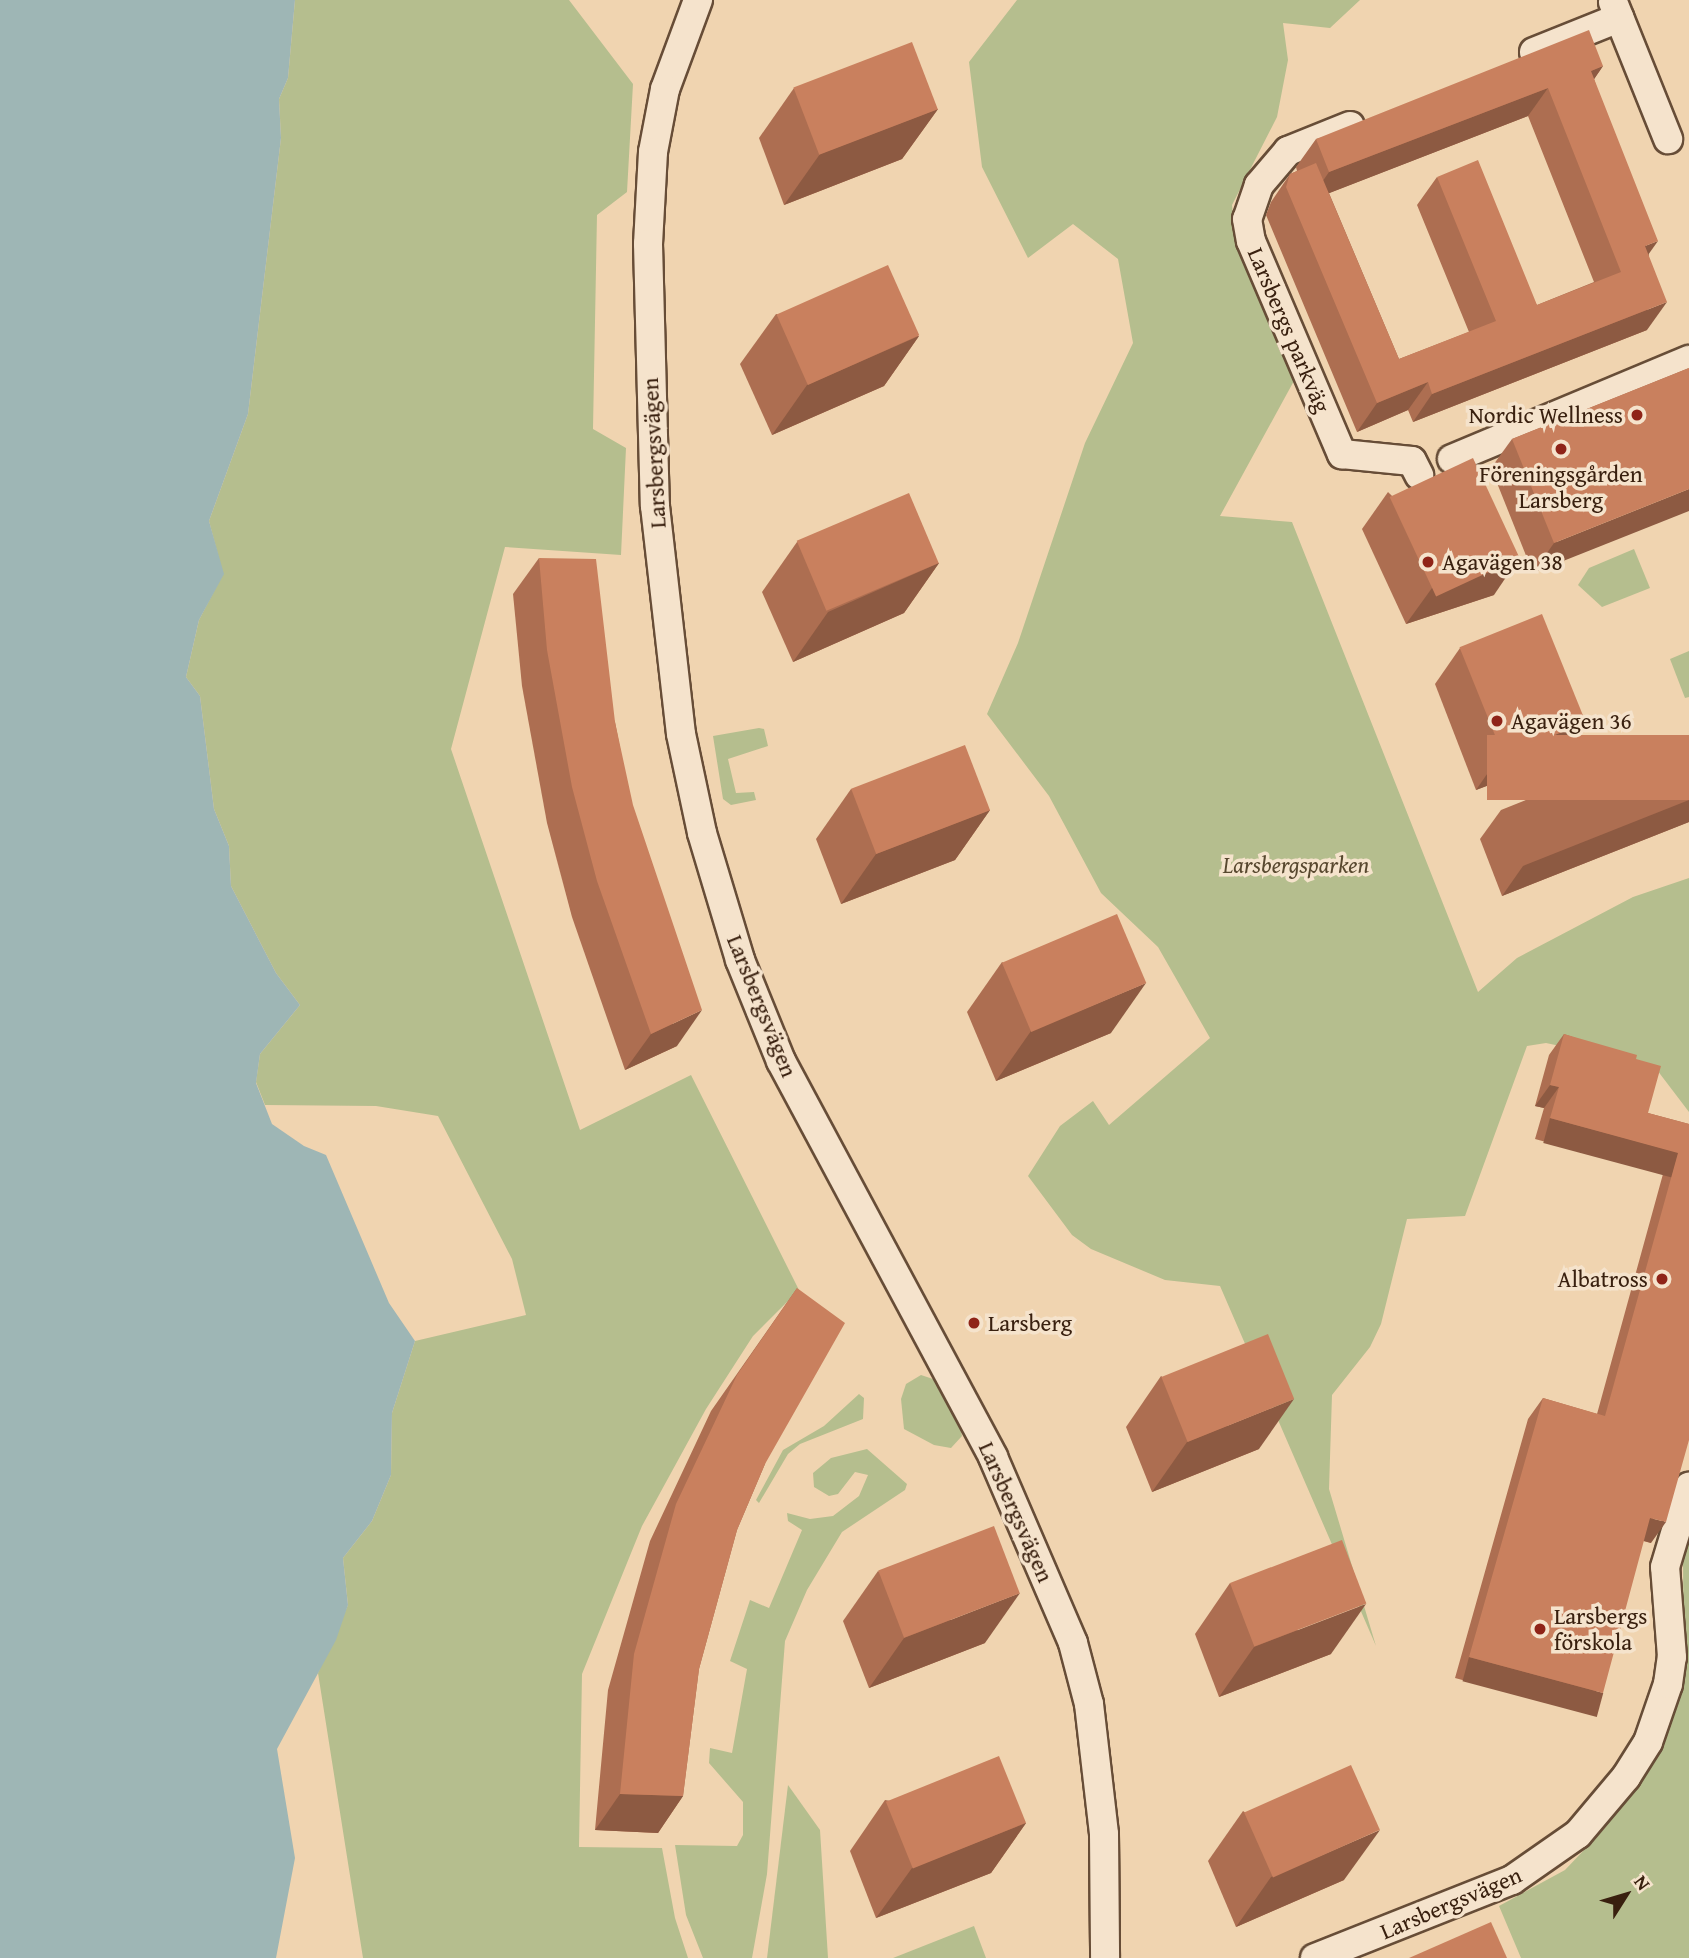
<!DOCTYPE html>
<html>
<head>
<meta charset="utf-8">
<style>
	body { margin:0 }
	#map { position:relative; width:1689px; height:1958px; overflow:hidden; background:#f0d4b0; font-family:"Gentium Book Plus",serif }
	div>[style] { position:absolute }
	.green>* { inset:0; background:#b5be8e }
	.water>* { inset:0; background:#9eb6b5 }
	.roads { filter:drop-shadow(2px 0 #674d37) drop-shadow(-2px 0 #674d37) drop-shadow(0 2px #674d37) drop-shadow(0 -2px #674d37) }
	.minor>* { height:28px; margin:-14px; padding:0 14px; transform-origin:14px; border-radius:14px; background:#f5e3cc }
	.wall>* { inset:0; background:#ad6e51 }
	.shaded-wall>* { inset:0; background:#8d5a42; transform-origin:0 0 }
	.building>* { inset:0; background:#c9805e; transform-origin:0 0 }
	.dots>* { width:19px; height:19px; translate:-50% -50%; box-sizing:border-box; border:4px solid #f5e3cc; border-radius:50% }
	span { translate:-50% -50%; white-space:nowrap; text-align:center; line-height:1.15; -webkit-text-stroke:7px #f5e3cc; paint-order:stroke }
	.street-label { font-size:23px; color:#39200f }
	.poi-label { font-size:23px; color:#39200f }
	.right { translate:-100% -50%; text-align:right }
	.left { translate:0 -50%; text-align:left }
	.park-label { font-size:23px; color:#58482f; font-style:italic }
	.north { position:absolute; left:1591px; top:1860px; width:70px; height:70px; -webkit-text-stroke:5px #f5e3cc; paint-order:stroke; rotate:53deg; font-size:19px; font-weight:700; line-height:28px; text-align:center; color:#39200f }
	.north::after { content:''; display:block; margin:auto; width:24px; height:32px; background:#39200f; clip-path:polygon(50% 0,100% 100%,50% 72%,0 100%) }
</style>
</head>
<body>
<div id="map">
	<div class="green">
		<i style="clip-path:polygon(295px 0,569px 0,633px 84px,627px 192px,597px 215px,593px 429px,626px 448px,621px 555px,505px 547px,451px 749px,580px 1130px,691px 1075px,799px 1290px,753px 1336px,706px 1409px,642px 1526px,582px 1674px,579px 1847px,662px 1848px,675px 1918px,688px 1958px,363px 1958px,318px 1673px,348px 1605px,343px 1558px,372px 1521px,391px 1475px,392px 1413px,415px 1341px,526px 1315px,512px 1259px,438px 1116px,376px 1106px,265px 1105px,256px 1082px,260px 1054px,300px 1005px,276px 973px,231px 886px,229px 846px,214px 809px,200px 696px,186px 677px,199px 620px,223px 574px,209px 521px,248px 414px,281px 138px,279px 99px,288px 78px)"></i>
		<i style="clip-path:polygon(1017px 0,1360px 0,1330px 28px,1283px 23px,1288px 60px,1277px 117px,1232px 205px,1236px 244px,1295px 379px,1220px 516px,1292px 522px,1478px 992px,1517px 958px,1633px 897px,1689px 878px,1689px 1112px,1654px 1066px,1546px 1043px,1527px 1046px,1465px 1216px,1407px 1219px,1381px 1324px,1370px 1347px,1332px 1395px,1329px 1489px,1376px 1646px,1220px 1286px,1165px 1280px,1091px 1249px,1072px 1235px,1028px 1176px,1060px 1126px,1093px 1101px,1109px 1125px,1210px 1038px,1158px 947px,1101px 893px,1049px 796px,987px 714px,1018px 643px,1085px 443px,1133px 343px,1118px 259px,1073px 224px,1028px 258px,982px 167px,969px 62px)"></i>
		<i style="clip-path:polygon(1634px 549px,1650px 588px,1602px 607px,1578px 585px,1589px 568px)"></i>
		<i style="clip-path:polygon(1689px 651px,1689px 697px,1685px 698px,1670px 659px)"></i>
		<i style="clip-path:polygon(759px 728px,764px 729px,768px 746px,728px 759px,736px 793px,754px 792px,756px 800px,731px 805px,723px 799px,713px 736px)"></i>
		<i style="clip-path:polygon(921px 1375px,936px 1380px,960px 1427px,962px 1436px,951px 1448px,934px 1445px,904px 1429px,901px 1399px,906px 1384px)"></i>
		<i style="clip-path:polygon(859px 1394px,864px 1398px,863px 1419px,800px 1444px,788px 1454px,759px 1503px,756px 1500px,783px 1450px,824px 1426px)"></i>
		<i style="clip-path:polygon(867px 1449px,907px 1484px,905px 1490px,842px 1532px,807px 1590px,785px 1641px,767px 1874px,752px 1958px,703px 1958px,686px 1915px,675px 1845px,737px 1846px,743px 1835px,743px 1802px,709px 1763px,710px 1748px,732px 1753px,747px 1669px,730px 1661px,750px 1600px,769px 1608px,802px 1530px,788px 1521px,787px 1513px,810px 1519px,833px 1516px,859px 1496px,868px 1475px,855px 1472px,838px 1494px,829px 1496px,814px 1487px,813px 1473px,831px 1458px)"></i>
		<i style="clip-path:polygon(1689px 1535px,1689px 1958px,1521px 1958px,1499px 1906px,1565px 1870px,1605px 1828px,1666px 1739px,1684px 1681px,1683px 1560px)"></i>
		<i style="clip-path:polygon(788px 1785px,820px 1830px,828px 1958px,767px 1958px)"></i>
		<i style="clip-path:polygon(974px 1926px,986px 1958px,893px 1958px)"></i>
	</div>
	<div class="water">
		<i style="clip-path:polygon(0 0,295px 0,288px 78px,279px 99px,281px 138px,248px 414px,209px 521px,224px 574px,199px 620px,186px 677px,200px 696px,214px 809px,229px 846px,231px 886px,276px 973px,300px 1005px,260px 1054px,256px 1083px,272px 1124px,304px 1146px,326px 1155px,389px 1303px,415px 1341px,392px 1413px,391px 1475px,372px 1521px,343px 1558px,348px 1605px,336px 1640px,277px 1749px,295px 1858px,276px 1958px,0 1958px)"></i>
	</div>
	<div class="roads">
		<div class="minor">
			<i style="left:698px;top:0;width:95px;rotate:110.3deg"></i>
			<i style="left:665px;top:89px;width:64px;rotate:100.8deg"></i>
			<i style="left:653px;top:152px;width:92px;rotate:93.1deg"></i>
			<i style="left:648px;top:244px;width:262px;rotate:88.5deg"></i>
			<i style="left:655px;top:506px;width:229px;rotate:83.5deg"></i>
			<i style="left:681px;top:734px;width:101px;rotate:78deg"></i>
			<i style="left:702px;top:833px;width:133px;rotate:73.3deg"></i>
			<i style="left:740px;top:960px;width:109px;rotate:67.9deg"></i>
			<i style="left:781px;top:1061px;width:449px;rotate:61.8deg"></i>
			<i style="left:993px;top:1457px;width:202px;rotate:66.7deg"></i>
			<i style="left:1073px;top:1643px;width:63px;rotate:75.3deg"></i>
			<i style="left:1089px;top:1704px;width:131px;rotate:83.4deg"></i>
			<i style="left:1104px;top:1834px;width:124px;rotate:89.5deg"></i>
			<i style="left:1613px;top:2px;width:148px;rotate:68.1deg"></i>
			<i style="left:1534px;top:52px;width:92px;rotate:-21.8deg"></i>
			<i style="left:1350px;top:126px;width:67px;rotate:158deg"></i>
			<i style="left:1288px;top:151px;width:45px;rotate:130.5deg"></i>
			<i style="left:1259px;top:185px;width:36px;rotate:109deg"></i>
			<i style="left:1247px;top:219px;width:22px;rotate:80deg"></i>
			<i style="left:1251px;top:241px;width:232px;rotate:66.9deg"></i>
			<i style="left:1342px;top:454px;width:70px;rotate:5.7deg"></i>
			<i style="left:1412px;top:461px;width:16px;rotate:63deg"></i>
			<i style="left:1452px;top:459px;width:257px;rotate:-22.7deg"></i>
			<i style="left:1315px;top:1958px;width:212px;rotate:-21.6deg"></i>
			<i style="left:1512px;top:1880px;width:80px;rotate:-34.9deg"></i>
			<i style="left:1578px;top:1834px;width:75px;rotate:-49.9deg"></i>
			<i style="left:1626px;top:1777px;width:41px;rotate:-57.8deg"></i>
			<i style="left:1648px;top:1742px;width:61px;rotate:-71deg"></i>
			<i style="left:1668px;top:1684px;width:27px;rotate:-82deg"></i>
			<i style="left:1672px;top:1657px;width:90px;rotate:-94.4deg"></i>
			<i style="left:1665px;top:1567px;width:84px;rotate:-73.3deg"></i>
		</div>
	</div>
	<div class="wall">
		<i style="clip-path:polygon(evenodd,1603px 66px,1594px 79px,1649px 255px,1647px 330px,1413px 422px,1408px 410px,1357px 432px,1266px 215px,1271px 202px,1290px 174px,1297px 171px,1296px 167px,1316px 139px,1603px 66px,1528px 116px,1594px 282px,1537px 305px,1437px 177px,1417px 205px,1469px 332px,1399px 359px,1329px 193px,1528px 116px)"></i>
		<i style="clip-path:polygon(794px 88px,938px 109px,902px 159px,784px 205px,759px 138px)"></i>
		<i style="clip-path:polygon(776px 314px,919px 336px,884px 386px,772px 435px,740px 364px)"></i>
		<i style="clip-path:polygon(1689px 368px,1533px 573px,1491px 468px,1512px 439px)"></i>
		<i style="clip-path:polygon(1388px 492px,1494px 595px,1406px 624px,1362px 529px)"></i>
		<i style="clip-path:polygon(797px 542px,939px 563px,904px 613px,793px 662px,762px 592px)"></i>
		<i style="clip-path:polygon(539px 558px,615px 722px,677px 1046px,625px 1070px,572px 917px,547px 823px,522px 686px,513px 594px)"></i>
		<i style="clip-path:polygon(1460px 648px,1586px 722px,1560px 758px,1476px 790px,1435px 684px)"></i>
		<i style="clip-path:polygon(1689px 735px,1689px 822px,1502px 896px,1480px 839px,1501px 810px)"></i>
		<i style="clip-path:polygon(851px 789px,990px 810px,955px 860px,841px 904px,816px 839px)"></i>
		<i style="clip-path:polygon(1002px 962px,1111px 1033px,996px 1081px,967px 1012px)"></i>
		<i style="clip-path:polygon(1564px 1034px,1636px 1059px,1648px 1113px,1689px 1124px,1651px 1543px,1643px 1541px,1589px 1714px,1455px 1678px,1528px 1419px,1543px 1398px,1597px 1414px,1663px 1174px,1535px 1139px,1544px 1108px,1535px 1106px,1549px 1055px)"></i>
		<i style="clip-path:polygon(797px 1288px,765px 1464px,737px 1530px,699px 1669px,683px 1796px,658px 1833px,595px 1830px,608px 1690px,650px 1541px,711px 1411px)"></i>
		<i style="clip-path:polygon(1161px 1376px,1259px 1449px,1152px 1492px,1126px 1427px)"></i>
		<i style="clip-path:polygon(878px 1571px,985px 1643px,869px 1688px,843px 1621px)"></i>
		<i style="clip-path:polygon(1230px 1583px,1331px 1654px,1219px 1697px,1195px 1634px)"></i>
		<i style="clip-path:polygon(885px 1800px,1026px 1823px,991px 1873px,876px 1918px,850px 1851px)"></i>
		<i style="clip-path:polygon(1243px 1811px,1344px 1880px,1236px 1927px,1208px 1861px)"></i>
	</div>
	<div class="shaded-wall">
		<i style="clip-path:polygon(1603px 66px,1584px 94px,1591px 71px)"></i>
		<i style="clip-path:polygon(1548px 88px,1528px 116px,1309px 201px,1329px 172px)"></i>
		<i style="clip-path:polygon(938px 109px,902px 159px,784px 205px,820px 154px)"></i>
		<i style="clip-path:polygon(1658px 241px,1638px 269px,1645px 246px)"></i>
		<i style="clip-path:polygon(1667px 302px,1647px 330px,1413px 422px,1432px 394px)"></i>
		<i style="clip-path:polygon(919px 336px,884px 386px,772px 435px,807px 385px)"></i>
		<i style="clip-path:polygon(1428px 382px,1408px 410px,1357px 432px,1377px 403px)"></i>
		<i style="clip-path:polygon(1689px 489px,1689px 511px,1533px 573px,1554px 543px)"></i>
		<i style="clip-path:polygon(1519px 558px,1494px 595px,1406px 624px,1432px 588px)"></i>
		<i style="clip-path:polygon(939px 563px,904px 613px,793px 662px,828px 612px)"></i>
		<i style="clip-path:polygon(1586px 722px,1560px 758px,1476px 790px,1501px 754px)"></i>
		<i style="clip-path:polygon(1689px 800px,1689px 822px,1502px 896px,1523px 866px)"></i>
		<i style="clip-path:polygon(990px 810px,955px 860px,841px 904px,876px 854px)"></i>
		<i style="clip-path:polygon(1146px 983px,1111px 1033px,996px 1081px,1031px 1031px)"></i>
		<i style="clip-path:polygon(702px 1010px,677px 1046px,625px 1070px,651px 1034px)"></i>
		<i style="clip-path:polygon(1550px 1085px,1559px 1087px,1544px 1108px,1535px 1106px)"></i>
		<i style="left:1550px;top:1118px;width:133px;height:26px;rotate:15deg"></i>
		<i style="clip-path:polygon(1294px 1399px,1259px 1449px,1152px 1492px,1187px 1442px)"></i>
		<i style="clip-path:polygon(1650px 1518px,1666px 1522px,1651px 1543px,1635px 1538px)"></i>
		<i style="clip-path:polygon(1020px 1593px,985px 1643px,869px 1688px,904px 1638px)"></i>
		<i style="clip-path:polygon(1366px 1604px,1331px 1654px,1219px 1697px,1254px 1647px)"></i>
		<i style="left:1469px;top:1657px;width:139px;height:25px;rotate:15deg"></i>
		<i style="clip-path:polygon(620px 1794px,683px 1796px,658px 1833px,595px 1830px)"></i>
		<i style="clip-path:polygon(1026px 1823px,991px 1873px,876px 1918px,912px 1868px)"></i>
		<i style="clip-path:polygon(1380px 1830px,1344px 1880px,1236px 1927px,1271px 1877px)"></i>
	</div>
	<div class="building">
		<i style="clip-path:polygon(1589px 30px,1603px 66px,1591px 71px,1658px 241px,1645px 246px,1667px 302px,1432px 394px,1428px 382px,1377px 403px,1286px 187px,1290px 174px,1316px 163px,1399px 359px,1496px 321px,1437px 177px,1478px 160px,1537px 305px,1621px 272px,1548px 88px,1329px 172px,1316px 139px)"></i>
		<i style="left:912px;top:42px;width:72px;height:127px;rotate:69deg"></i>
		<i style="left:888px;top:265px;width:77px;height:122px;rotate:66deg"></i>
		<i style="clip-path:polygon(1689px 368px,1689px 489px,1554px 543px,1512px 439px)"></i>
		<i style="left:1473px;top:458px;width:110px;height:92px;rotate:65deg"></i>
		<i style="left:909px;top:493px;width:76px;height:122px;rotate:67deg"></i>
		<i style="clip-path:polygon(539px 558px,596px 559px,615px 722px,633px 805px,702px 1010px,651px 1034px,597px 881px,572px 787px,547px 650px)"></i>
		<i style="left:1542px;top:614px;width:117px;height:89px;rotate:68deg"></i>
		<i style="left:1689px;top:735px;width:65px;height:202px;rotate:90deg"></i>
		<i style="left:965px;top:745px;width:70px;height:122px;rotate:69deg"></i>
		<i style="left:1117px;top:914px;width:75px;height:125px;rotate:67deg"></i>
		<i style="clip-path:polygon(1564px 1034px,1637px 1055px,1636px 1059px,1661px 1066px,1648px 1113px,1689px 1124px,1689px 1440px,1666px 1522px,1650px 1518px,1603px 1693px,1469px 1657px,1543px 1398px,1605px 1416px,1678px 1153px,1550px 1118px,1559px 1087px,1550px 1085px)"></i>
		<i style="clip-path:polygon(797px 1288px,845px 1323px,765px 1464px,737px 1530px,699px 1669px,683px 1796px,620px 1794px,634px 1654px,676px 1504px,737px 1375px)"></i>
		<i style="left:1268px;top:1334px;width:70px;height:115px;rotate:68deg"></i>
		<i style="left:994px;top:1526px;width:72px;height:124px;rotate:69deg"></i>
		<i style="left:1342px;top:1540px;width:68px;height:120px;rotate:69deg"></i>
		<i style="left:999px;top:1756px;width:72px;height:122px;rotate:68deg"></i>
		<i style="left:1351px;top:1765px;width:71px;height:117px;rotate:66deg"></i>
		<i style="clip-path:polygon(1491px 1922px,1507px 1958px,1409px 1958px)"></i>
	</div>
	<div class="dots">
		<i style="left:1637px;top:415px;background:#8f2418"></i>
		<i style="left:1561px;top:449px;background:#8f2418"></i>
		<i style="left:1428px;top:562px;background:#8f2418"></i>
		<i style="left:1497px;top:721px;background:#8f2418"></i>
		<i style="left:1662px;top:1279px;background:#8f2418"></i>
		<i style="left:974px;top:1323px;background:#8f2418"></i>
		<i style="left:1540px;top:1629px;background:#8f2418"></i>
	</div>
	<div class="street-label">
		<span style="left:1289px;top:330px;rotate:67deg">Larsbergs parkväg</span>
		<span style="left:654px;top:453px;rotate:-93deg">Larsbergsvägen</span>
		<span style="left:762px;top:1006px;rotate:68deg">Larsbergsvägen</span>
		<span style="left:1016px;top:1512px;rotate:66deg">Larsbergsvägen</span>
		<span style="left:1451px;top:1903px;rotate:-23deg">Larsbergsvägen</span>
	</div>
	<div class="poi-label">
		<span class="right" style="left:1623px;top:415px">Nordic Wellness</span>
		<span style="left:1561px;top:487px">Föreningsgården<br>Larsberg</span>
		<span class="left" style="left:1442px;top:562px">Agavägen 38</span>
		<span class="left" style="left:1511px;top:721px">Agavägen 36</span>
		<span class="right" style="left:1648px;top:1279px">Albatross</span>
		<span class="left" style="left:988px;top:1323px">Larsberg</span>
		<span class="left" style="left:1554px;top:1629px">Larsbergs<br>förskola</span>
	</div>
	<div class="park-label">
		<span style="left:1296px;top:865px">Larsbergsparken</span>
	</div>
	<div class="north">N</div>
</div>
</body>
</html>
